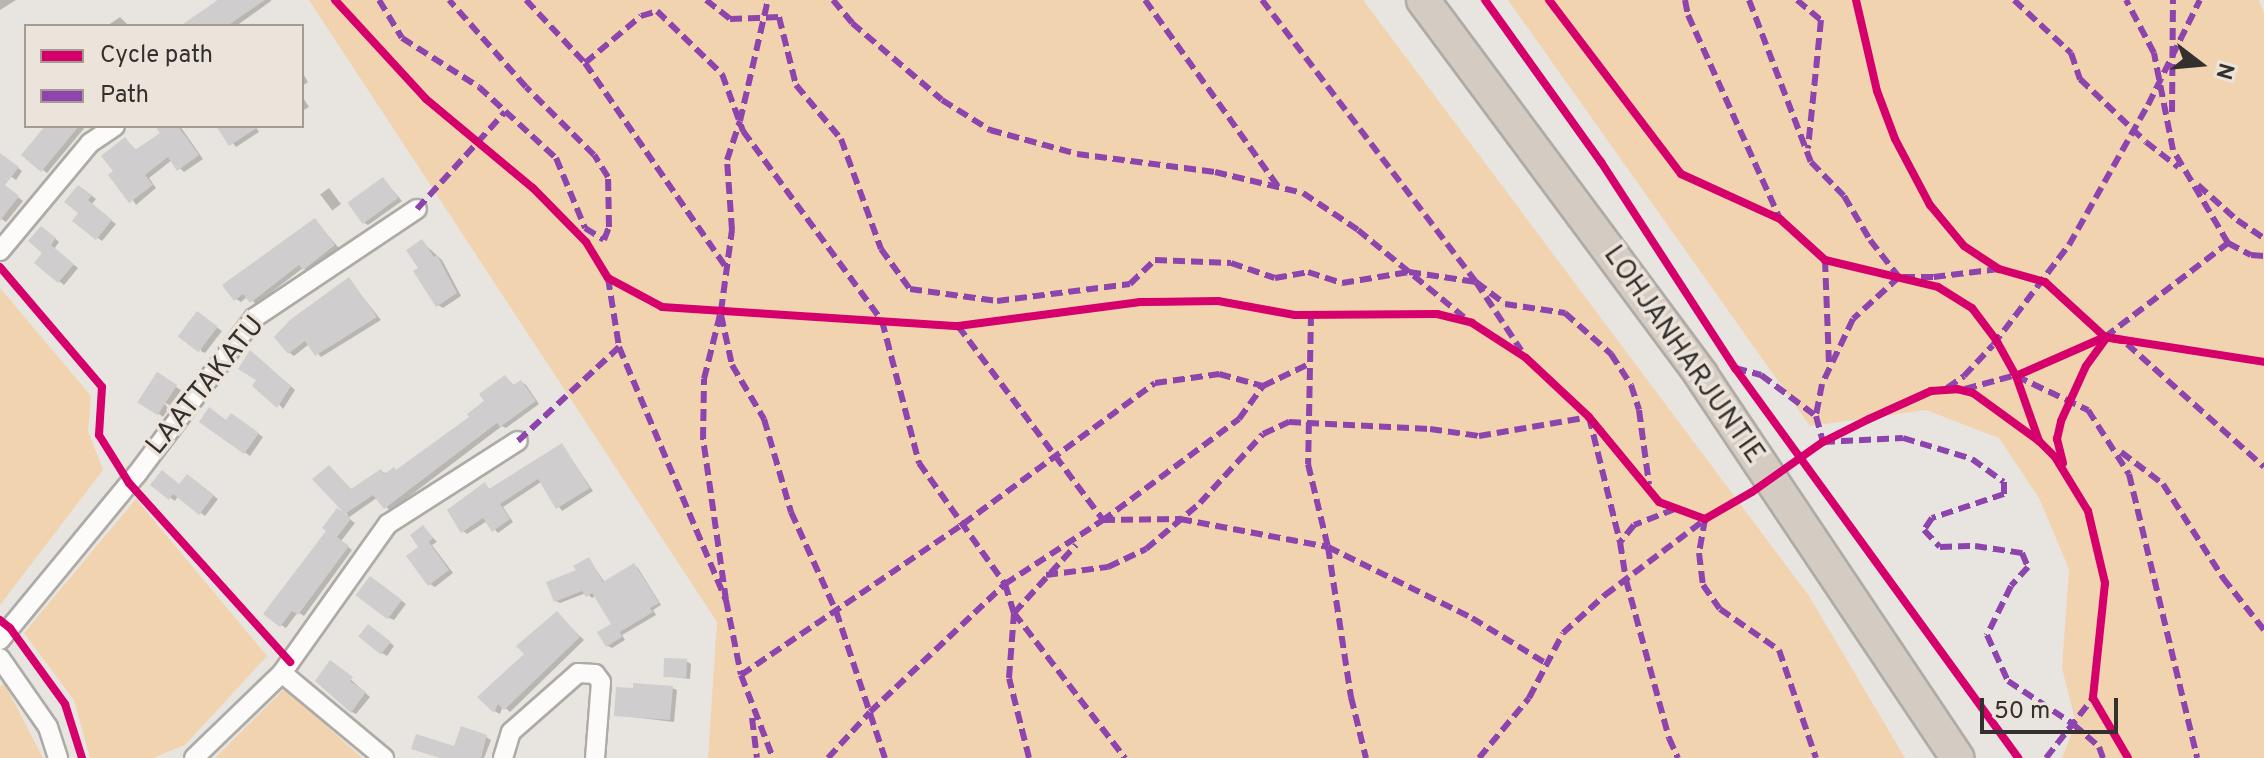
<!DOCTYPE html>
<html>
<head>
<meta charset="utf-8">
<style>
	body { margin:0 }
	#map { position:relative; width:2264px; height:758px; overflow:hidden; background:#e8e4df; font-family:Overpass,sans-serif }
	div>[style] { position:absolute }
	.green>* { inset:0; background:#f1d3b0 }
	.shadow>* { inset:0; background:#0003; transform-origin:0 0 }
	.building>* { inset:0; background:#cfcdcd; transform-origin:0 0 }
	.roads { filter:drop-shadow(2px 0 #aeaba7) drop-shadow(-2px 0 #aeaba7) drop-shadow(0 2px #aeaba7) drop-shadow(0 -2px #aeaba7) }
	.street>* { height:18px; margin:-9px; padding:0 9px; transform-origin:9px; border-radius:9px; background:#fcfbfa }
	.highway>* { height:32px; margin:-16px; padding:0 16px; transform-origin:16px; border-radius:16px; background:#d4ccc2 }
	.quiet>* { height:6px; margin-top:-3px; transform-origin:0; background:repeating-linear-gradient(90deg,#8e44ad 0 12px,transparent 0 18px) }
	.cycleway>* { height:8px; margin:-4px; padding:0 4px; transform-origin:4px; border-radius:4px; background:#d6006c }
	span { translate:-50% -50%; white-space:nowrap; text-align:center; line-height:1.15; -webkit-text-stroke:7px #ece4db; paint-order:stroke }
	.street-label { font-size:28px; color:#33302d }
	.legend { position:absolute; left:24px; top:24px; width:280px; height:104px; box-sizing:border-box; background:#ece4db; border:2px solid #a29c95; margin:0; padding:10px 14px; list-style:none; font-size:24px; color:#33302d }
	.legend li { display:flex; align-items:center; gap:16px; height:40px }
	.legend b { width:40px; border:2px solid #a29c95 }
	.north { position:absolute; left:2160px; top:24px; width:80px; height:80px; -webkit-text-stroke:6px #ece4db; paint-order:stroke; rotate:106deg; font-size:22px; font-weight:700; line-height:32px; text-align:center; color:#33302d }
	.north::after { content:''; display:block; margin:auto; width:28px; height:36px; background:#33302d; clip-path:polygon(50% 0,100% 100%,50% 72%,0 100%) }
	.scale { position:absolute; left:1980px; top:698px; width:138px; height:36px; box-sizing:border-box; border:4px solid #33302d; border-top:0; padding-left:10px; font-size:24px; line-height:28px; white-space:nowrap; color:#33302d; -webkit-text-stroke:6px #ece4db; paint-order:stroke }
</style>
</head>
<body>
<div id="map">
	<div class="green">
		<i style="clip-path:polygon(309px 0,1363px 0,1809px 596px,1905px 758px,708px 758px,717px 622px)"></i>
		<i style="clip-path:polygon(1508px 0,2259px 0,2264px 14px,2264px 758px,2062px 758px,2076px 723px,2062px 668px,2069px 569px,2039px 498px,1999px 438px,1926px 410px,1810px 426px)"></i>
		<i style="clip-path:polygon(0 288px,91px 396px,88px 431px,103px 470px,0 605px)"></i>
		<i style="clip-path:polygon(136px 499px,267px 656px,185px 745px,153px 758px,90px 758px,74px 700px,24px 633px)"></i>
		<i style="clip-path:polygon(4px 683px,43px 758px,0 758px,0 687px)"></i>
		<i style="clip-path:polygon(285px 688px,362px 758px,215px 758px)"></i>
	</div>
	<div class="shadow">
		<i style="clip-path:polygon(0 0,16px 0,0 10px)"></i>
		<i style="clip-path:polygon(218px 0,271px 0,271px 1px,236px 26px,184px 26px)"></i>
		<i style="clip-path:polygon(120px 17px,129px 26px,107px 26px)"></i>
		<i style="clip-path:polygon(302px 72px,308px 82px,302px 86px)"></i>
		<i style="clip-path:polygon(302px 96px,309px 107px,302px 111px)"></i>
		<i style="clip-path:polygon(48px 126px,86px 126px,47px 173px,43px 170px)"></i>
		<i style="clip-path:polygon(157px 126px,180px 126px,203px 159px,184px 172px,172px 160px,149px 178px,156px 188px,136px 205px,116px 172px,125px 139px,137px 151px,163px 133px)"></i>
		<i style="clip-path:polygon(219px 126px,255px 126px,259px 132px,236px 147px)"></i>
		<i style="clip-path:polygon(0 154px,22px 171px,16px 180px,0 169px)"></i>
		<i style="clip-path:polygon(383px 179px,402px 201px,368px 225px,363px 222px)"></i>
		<i style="clip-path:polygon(0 183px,23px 201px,6px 222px,0 218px)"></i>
		<i style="left:329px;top:188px;width:20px;height:11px;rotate:53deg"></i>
		<i style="clip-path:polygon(84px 190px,96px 199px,91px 205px,116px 224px,102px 241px,75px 220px,81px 213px)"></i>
		<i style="clip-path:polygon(315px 221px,339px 248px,309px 272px,303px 268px,256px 304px,248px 296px,241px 302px,236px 299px)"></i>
		<i style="clip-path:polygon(47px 231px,59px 242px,54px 249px,78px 268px,64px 285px,37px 263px,45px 253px)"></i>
		<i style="clip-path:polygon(422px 242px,442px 260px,461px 296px,443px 308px,438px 305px,421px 268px)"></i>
		<i style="clip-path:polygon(349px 280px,381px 320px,321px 357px,309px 344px,294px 356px,290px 353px,277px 337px)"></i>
		<i style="clip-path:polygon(202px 317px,222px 331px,205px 353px,201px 351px)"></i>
		<i style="clip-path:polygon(256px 356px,295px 390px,283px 409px,259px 380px)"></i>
		<i style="left:157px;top:374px;width:29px;height:32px;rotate:34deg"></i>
		<i style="clip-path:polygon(505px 377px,515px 386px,521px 382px,526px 385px,539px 404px,506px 428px,502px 426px,390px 511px,378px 497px,348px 518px,355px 523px,341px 541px,352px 550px,304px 616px,298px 612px,286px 628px,281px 625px,338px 511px,349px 516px,315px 479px,329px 467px,353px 491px,381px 471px,387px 474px,397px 471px,472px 418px)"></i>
		<i style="clip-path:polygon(236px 418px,263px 437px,250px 456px,202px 421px,227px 422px)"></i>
		<i style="clip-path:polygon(562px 445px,593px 491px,562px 511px,541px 482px,503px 507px,513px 522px,498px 533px,487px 521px,467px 534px,463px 531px,485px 485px,491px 490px)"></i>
		<i style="clip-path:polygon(192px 479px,218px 499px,205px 516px,178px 496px,175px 501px,153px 485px,180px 486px)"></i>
		<i style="clip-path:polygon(423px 527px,437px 542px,432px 545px,453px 573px,435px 587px,430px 584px,421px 547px)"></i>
		<i style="clip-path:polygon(589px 559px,605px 583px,634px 565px,638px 568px,661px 605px,653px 610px,656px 615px,622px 635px,625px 640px,612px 648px,608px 646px,614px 624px,596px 595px,592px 598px,586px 593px,560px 603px,556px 601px)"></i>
		<i style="clip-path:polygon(376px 581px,406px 604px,394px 620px,389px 618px)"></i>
		<i style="clip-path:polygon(557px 614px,584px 640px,510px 712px,503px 706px,500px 714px,496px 712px,480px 697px,526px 654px)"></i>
		<i style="clip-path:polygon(374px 629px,394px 646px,387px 656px,382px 653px)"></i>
		<i style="clip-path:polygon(686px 661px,691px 664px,690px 679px,665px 676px)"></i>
		<i style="clip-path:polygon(335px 665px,370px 697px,356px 714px,352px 712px)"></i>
		<i style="clip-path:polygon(672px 688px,677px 690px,674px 722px,616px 715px)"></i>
		<i style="clip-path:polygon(486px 737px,491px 740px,484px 758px,452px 758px)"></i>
	</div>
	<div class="building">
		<i style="clip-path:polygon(218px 0,265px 0,227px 26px,180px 26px)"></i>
		<i style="clip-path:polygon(45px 126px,79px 126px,41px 172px,21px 155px)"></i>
		<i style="clip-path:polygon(155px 126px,178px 126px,199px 155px,177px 171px,168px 157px,145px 175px,153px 185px,129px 203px,108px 175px,113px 171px,101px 156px,125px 137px,135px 150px,160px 133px)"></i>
		<i style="clip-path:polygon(216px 126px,260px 126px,229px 146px)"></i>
		<i style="clip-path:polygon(0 153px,19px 167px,5px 185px,19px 196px,0 221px)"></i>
		<i style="left:383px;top:177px;width:26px;height:44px;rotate:54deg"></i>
		<i style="clip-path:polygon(78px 185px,92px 195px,88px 200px,112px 220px,96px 240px,72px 221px,78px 213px,64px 202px)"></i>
		<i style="clip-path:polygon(315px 218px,335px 245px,303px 270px,299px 265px,250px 303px,243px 294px,234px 301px,222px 285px)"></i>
		<i style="clip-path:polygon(41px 226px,56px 238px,51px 245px,74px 264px,58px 283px,34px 263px,42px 253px,28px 241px)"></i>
		<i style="clip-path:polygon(422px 239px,434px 257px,437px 255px,457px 293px,436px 307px,413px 271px,418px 268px,406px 250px)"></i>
		<i style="clip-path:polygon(349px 277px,377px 317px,315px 356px,305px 341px,288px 354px,274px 337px,290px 320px)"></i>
		<i style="left:197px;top:311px;width:26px;height:32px;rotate:37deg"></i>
		<i style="clip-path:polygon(250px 350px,291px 386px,277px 408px,252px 386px,256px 380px,238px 369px)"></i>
		<i style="left:157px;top:372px;width:24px;height:36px;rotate:33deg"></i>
		<i style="clip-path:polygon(505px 375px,513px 385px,521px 380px,536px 401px,500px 427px,497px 423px,384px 509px,373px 495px,345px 514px,351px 519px,337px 537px,349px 546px,298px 615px,292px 611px,280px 627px,263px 614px,326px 531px,322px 528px,337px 508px,343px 512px,312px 479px,329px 465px,351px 489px,381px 469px,384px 474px,394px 467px,396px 470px,469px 417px,467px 414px,484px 401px,479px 394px)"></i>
		<i style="clip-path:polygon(209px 407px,226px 420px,231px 413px,259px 433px,244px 454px,199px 422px)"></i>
		<i style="clip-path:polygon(562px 443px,590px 488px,556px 509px,538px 479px,500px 504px,510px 519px,492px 532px,483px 518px,461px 533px,447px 510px,485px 482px,489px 489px)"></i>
		<i style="clip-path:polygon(162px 470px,179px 484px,187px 474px,214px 495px,199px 515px,173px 494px,169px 500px,150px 485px)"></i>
		<i style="clip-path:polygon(423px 525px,433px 538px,429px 542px,449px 570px,428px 586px,406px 556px,418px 547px,410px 535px)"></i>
		<i style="clip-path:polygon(589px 557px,603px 582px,634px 563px,659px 603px,650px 608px,653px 612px,620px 632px,622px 637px,606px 647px,597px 632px,611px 624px,592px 593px,586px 597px,582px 591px,554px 602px,546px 582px,576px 570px,573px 566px)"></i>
		<i style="left:370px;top:576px;width:40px;height:24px;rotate:37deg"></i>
		<i style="clip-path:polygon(557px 611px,580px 637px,504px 710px,498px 704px,494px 713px,477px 697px,524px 654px,516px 646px)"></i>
		<i style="left:368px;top:624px;width:29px;height:16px;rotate:38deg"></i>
		<i style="left:664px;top:658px;width:23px;height:19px;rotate:2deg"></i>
		<i style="clip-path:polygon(330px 660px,353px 677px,350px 681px,366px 692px,351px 713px,315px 681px)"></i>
		<i style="clip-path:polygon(633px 683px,673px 686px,670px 720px,614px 716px,616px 687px,633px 688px)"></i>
		<i style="clip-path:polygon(461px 726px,487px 735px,481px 758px,440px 758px,411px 749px,416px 734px,454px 746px)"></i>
	</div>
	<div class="roads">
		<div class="street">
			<i style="left:0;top:251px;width:141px;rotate:-50.2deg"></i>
			<i style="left:90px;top:143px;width:30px;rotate:-34deg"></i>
			<i style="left:0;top:640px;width:215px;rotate:-50.5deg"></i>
			<i style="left:137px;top:474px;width:195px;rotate:-53.1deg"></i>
			<i style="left:254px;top:318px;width:196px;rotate:-33.8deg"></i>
			<i style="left:0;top:658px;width:84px;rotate:55.2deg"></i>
			<i style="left:48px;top:727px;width:33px;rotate:72deg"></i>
			<i style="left:282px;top:673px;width:133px;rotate:39.8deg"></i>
			<i style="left:194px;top:758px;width:122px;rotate:-44deg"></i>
			<i style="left:282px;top:673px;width:183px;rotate:-54.6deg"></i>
			<i style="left:388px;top:524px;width:154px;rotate:-32.6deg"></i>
			<i style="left:503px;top:758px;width:27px;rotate:-73deg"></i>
			<i style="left:511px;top:732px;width:89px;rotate:-41.4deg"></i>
			<i style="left:578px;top:673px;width:17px;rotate:3deg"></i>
			<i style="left:595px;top:674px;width:10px;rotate:53deg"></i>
			<i style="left:601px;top:682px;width:76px;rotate:94.5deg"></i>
		</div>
		<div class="highway">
			<i style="left:1423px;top:0;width:467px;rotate:53.4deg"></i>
			<i style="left:1701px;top:375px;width:461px;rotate:56.2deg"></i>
		</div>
	</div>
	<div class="quiet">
		<i style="left:379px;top:0;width:44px;rotate:58.8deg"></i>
		<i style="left:402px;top:38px;width:91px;rotate:32.5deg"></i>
		<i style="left:479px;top:87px;width:105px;rotate:42.7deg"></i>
		<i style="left:556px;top:158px;width:76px;rotate:67.5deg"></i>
		<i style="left:585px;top:228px;width:22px;rotate:32deg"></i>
		<i style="left:604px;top:240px;width:14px;rotate:-69deg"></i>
		<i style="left:609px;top:227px;width:50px;rotate:-91.1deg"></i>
		<i style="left:608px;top:177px;width:26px;rotate:-122deg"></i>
		<i style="left:594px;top:155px;width:96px;rotate:-135deg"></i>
		<i style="left:526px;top:87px;width:116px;rotate:-131.5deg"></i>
		<i style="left:526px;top:0;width:86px;rotate:46.9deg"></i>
		<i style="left:585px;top:63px;width:73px;rotate:-40deg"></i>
		<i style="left:641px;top:16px;width:17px;rotate:-17deg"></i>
		<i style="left:657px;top:11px;width:91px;rotate:44.1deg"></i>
		<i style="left:722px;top:74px;width:61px;rotate:69.8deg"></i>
		<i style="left:743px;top:131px;width:235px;rotate:53.8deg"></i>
		<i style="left:882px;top:321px;width:147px;rotate:75.4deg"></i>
		<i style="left:919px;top:463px;width:148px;rotate:54.6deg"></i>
		<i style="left:1005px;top:584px;width:30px;rotate:73deg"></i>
		<i style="left:1014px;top:613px;width:183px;rotate:52.6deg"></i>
		<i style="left:706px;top:0;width:31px;rotate:38deg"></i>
		<i style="left:730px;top:19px;width:49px;rotate:-2.3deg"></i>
		<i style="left:779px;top:17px;width:70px;rotate:76deg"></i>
		<i style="left:796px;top:85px;width:70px;rotate:50.2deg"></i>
		<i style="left:841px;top:139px;width:117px;rotate:70deg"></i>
		<i style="left:881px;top:249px;width:49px;rotate:54.1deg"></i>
		<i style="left:910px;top:289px;width:88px;rotate:7.9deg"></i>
		<i style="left:997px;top:301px;width:134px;rotate:-7.3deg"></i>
		<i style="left:1130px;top:284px;width:35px;rotate:-44deg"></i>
		<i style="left:1155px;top:260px;width:76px;rotate:2.3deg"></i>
		<i style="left:1231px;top:263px;width:46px;rotate:18.8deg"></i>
		<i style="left:1275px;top:278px;width:34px;rotate:-10deg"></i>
		<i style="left:1308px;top:272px;width:36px;rotate:18deg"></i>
		<i style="left:1342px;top:283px;width:68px;rotate:-9.3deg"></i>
		<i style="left:1409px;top:272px;width:68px;rotate:8.5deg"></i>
		<i style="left:1476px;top:282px;width:36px;rotate:37deg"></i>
		<i style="left:1505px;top:304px;width:61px;rotate:8.5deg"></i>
		<i style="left:1565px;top:313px;width:62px;rotate:41.7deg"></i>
		<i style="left:1611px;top:354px;width:37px;rotate:57deg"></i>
		<i style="left:1631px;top:385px;width:26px;rotate:72deg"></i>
		<i style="left:1639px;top:410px;width:75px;rotate:82.3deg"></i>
		<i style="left:833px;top:0;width:30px;rotate:50deg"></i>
		<i style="left:852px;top:23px;width:118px;rotate:40.5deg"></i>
		<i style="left:942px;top:100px;width:57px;rotate:32deg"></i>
		<i style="left:990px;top:130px;width:90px;rotate:15.4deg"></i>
		<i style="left:1077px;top:154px;width:139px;rotate:7.4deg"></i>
		<i style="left:1215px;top:172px;width:90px;rotate:13.4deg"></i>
		<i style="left:1303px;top:193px;width:66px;rotate:33.9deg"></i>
		<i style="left:1358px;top:230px;width:137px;rotate:39.4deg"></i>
		<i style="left:1145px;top:0;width:231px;rotate:54.5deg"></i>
		<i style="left:1262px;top:0;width:354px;rotate:52.8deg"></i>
		<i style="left:1476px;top:282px;width:82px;rotate:56.5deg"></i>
		<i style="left:1685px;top:0;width:15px;rotate:79deg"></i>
		<i style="left:1688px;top:15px;width:224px;rotate:65.7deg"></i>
		<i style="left:1749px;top:0;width:173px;rotate:69.1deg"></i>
		<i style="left:1811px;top:162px;width:47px;rotate:45.9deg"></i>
		<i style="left:1844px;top:196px;width:51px;rotate:59.4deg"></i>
		<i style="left:1870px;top:240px;width:47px;rotate:51.9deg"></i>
		<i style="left:1797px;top:0;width:31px;rotate:40deg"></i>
		<i style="left:1821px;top:20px;width:129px;rotate:95.8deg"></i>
		<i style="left:2014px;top:0;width:78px;rotate:42.9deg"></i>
		<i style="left:2071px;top:53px;width:28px;rotate:71deg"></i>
		<i style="left:2080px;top:79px;width:91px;rotate:43.7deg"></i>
		<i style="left:2146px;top:142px;width:41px;rotate:38deg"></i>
		<i style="left:585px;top:63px;width:250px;rotate:55.4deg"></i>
		<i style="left:2172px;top:112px;width:112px;rotate:-89.5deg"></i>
		<i style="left:2198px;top:185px;width:52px;rotate:41.9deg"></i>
		<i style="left:2237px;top:220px;width:32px;rotate:34deg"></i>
		<i style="left:417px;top:209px;width:131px;rotate:-47.8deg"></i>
		<i style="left:2228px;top:243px;width:26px;rotate:28deg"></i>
		<i style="left:2251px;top:255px;width:13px;rotate:4deg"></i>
		<i style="left:1825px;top:260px;width:104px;rotate:87.8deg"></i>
		<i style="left:1999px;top:269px;width:66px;rotate:173.1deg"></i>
		<i style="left:1933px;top:277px;width:34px;rotate:180deg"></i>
		<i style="left:1899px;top:277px;width:62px;rotate:137.6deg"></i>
		<i style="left:1853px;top:319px;width:72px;rotate:115.5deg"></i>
		<i style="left:1822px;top:384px;width:33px;rotate:101deg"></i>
		<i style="left:1816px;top:416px;width:27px;rotate:75deg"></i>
		<i style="left:1823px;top:442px;width:80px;rotate:-2.9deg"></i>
		<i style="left:1903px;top:438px;width:72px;rotate:16.9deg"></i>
		<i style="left:1972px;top:459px;width:39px;rotate:36deg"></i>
		<i style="left:2004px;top:482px;width:12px;rotate:90deg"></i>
		<i style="left:2004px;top:494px;width:76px;rotate:161.6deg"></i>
		<i style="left:1932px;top:518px;width:14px;rotate:124deg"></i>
		<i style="left:1924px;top:530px;width:23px;rotate:47deg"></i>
		<i style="left:1940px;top:547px;width:35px;rotate:-2deg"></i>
		<i style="left:1975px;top:546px;width:48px;rotate:8.5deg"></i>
		<i style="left:2022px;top:553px;width:15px;rotate:67deg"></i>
		<i style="left:2028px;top:567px;width:25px;rotate:132deg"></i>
		<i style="left:2011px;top:586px;width:55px;rotate:116.1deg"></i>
		<i style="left:1987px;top:635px;width:51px;rotate:65.5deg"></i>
		<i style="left:2008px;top:681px;width:78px;rotate:33.5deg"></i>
		<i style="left:2073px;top:724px;width:35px;rotate:41deg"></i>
		<i style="left:2099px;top:747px;width:12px;rotate:70deg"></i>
		<i style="left:608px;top:278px;width:70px;rotate:80.9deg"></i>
		<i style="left:619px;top:347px;width:275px;rotate:67.1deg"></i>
		<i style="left:726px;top:600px;width:76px;rotate:78.7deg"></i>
		<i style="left:741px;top:675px;width:89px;rotate:68.9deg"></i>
		<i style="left:1311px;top:314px;width:150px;rotate:91.1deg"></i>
		<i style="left:1308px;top:464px;width:85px;rotate:76.5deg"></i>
		<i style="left:1328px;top:547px;width:152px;rotate:81.3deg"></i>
		<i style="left:1351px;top:697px;width:63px;rotate:76.2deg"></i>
		<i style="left:721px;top:315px;width:51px;rotate:77.6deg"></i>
		<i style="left:732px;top:365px;width:63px;rotate:59.3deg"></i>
		<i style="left:764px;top:419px;width:97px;rotate:73.8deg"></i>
		<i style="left:791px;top:512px;width:109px;rotate:65.6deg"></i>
		<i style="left:836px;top:611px;width:155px;rotate:71.6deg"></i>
		<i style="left:958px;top:326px;width:242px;rotate:53.2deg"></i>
		<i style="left:2105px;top:337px;width:155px;rotate:-37.4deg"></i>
		<i style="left:2228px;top:243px;width:108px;rotate:-120.6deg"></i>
		<i style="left:2173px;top:150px;width:99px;rotate:-101.1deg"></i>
		<i style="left:2154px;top:53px;width:60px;rotate:-117.8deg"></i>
		<i style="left:2127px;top:344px;width:184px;rotate:41.9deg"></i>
		<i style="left:1735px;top:368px;width:27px;rotate:15deg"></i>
		<i style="left:1761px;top:375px;width:69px;rotate:36.7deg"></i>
		<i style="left:2016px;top:376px;width:80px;rotate:25.3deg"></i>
		<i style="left:2088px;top:410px;width:76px;rotate:57.4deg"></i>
		<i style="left:2129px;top:474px;width:292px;rotate:76.5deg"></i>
		<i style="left:1947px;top:388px;width:21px;rotate:-35deg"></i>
		<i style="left:1964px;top:376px;width:42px;rotate:-46.9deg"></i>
		<i style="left:1993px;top:345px;width:126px;rotate:-52.8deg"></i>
		<i style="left:2069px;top:245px;width:161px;rotate:-60.6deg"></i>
		<i style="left:2148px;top:105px;width:117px;rotate:-63.7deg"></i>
		<i style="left:1965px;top:389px;width:60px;rotate:-15.4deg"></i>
		<i style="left:518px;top:441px;width:138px;rotate:-42.9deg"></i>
		<i style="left:2121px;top:452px;width:53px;rotate:37.3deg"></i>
		<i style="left:2163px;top:484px;width:112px;rotate:57.4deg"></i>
		<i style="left:2223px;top:578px;width:66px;rotate:51.7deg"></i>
		<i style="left:1675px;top:509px;width:44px;rotate:158.7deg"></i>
		<i style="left:1634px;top:525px;width:22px;rotate:129deg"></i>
		<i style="left:1620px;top:542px;width:38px;rotate:81deg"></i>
		<i style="left:1626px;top:580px;width:164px;rotate:74.8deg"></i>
		<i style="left:1669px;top:738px;width:22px;rotate:66deg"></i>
		<i style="left:1705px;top:519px;width:35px;rotate:100deg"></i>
		<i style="left:1699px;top:553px;width:32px;rotate:83deg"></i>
		<i style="left:1703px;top:585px;width:29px;rotate:55deg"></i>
		<i style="left:1720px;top:609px;width:72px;rotate:34.8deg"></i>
		<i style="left:1779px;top:650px;width:114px;rotate:71.1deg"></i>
		<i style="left:1102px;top:521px;width:171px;rotate:-36.7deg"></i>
		<i style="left:1239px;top:419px;width:41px;rotate:-54deg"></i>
		<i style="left:1263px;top:386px;width:53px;rotate:-25.6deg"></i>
		<i style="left:1046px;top:575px;width:63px;rotate:-7.4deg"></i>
		<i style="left:1108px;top:567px;width:42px;rotate:-25.3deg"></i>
		<i style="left:1146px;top:549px;width:71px;rotate:-40.4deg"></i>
		<i style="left:1200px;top:503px;width:93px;rotate:-47.6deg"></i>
		<i style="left:1263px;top:434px;width:29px;rotate:-25deg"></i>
		<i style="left:1289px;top:422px;width:141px;rotate:2.8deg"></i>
		<i style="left:1430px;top:429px;width:49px;rotate:8.1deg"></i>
		<i style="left:1479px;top:436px;width:112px;rotate:-9.8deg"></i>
		<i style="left:1589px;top:417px;width:129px;rotate:76.1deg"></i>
		<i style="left:726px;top:600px;width:163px;rotate:-98.1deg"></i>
		<i style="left:703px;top:439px;width:60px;rotate:-89deg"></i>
		<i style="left:704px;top:379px;width:70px;rotate:-76deg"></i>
		<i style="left:721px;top:311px;width:82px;rotate:-82.3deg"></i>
		<i style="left:732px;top:230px;width:70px;rotate:-94.1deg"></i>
		<i style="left:727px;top:160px;width:41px;rotate:-71.6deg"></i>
		<i style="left:740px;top:121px;width:124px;rotate:-77deg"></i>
		<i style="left:741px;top:675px;width:268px;rotate:-34.2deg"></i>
		<i style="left:963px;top:524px;width:238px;rotate:-36.3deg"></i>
		<i style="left:1155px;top:383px;width:65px;rotate:-8deg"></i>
		<i style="left:1219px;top:374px;width:46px;rotate:15.3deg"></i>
		<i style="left:752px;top:718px;width:40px;rotate:82.9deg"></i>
		<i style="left:828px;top:758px;width:62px;rotate:-47.6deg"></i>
		<i style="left:870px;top:712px;width:186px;rotate:-43.5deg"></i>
		<i style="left:1005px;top:584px;width:117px;rotate:-33.1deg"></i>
		<i style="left:1103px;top:520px;width:77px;rotate:-0.7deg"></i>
		<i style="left:1180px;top:519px;width:151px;rotate:10.7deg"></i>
		<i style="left:1328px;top:547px;width:161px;rotate:26.2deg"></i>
		<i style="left:1472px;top:618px;width:88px;rotate:31.5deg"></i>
		<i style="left:1029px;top:758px;width:82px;rotate:-104deg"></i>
		<i style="left:1009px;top:678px;width:65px;rotate:-85.6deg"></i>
		<i style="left:1014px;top:613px;width:92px;rotate:-47.6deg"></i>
		<i style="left:1479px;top:758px;width:78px;rotate:-50.2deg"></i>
		<i style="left:1529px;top:698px;width:73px;rotate:-62.4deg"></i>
		<i style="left:1563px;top:633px;width:57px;rotate:-42.1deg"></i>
		<i style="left:1605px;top:595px;width:128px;rotate:-37deg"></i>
		<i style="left:2046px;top:758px;width:76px;rotate:-51.9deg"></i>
	</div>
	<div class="cycleway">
		<i style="left:335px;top:0;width:134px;rotate:47.4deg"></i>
		<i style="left:426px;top:99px;width:139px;rotate:39.8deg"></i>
		<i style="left:533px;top:188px;width:76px;rotate:45.5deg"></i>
		<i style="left:586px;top:242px;width:42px;rotate:58.6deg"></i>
		<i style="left:608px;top:278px;width:61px;rotate:28.2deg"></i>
		<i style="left:662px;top:307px;width:297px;rotate:3.7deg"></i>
		<i style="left:958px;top:326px;width:184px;rotate:-7.5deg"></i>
		<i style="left:1140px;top:302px;width:78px;rotate:-0.7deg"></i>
		<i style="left:1218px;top:301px;width:78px;rotate:10.3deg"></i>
		<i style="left:1295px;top:315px;width:142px;rotate:-0.4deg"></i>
		<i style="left:1437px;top:314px;width:36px;rotate:14deg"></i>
		<i style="left:1472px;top:323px;width:64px;rotate:32.9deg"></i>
		<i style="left:1526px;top:358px;width:86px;rotate:43.1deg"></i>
		<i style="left:1589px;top:417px;width:110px;rotate:50.5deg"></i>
		<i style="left:1659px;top:502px;width:49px;rotate:20.3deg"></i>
		<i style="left:1705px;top:519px;width:54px;rotate:-29.9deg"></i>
		<i style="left:1752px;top:492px;width:87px;rotate:-35.2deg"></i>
		<i style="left:1823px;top:442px;width:51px;rotate:-26.6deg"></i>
		<i style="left:1869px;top:419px;width:68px;rotate:-24.3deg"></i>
		<i style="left:1931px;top:391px;width:26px;rotate:-4deg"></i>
		<i style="left:1957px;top:389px;width:16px;rotate:14deg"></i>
		<i style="left:1973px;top:393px;width:82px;rotate:36deg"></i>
		<i style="left:2039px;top:441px;width:23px;rotate:45deg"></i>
		<i style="left:2055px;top:457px;width:63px;rotate:58.6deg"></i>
		<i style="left:2088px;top:511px;width:74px;rotate:76.7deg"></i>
		<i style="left:2105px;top:583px;width:116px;rotate:96deg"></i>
		<i style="left:2093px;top:698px;width:69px;rotate:59.7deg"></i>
		<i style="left:1485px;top:0;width:199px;rotate:54.4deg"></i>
		<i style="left:1601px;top:162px;width:246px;rotate:57deg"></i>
		<i style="left:1735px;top:368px;width:482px;rotate:54deg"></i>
		<i style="left:1549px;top:0;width:218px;rotate:52.8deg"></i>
		<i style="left:1681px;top:174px;width:109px;rotate:24.4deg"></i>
		<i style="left:1780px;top:219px;width:61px;rotate:42.3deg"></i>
		<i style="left:1825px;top:260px;width:116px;rotate:13.4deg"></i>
		<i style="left:1938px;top:287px;width:40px;rotate:32deg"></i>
		<i style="left:1972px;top:308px;width:38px;rotate:53deg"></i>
		<i style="left:1995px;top:338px;width:43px;rotate:61.1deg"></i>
		<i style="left:2016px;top:376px;width:69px;rotate:70.5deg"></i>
		<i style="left:1856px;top:0;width:93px;rotate:77deg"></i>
		<i style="left:1877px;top:91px;width:51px;rotate:69.4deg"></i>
		<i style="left:1895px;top:139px;width:75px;rotate:62.1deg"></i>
		<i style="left:1930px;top:205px;width:53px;rotate:50.3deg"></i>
		<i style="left:1964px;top:246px;width:42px;rotate:33.3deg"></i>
		<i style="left:1999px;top:269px;width:48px;rotate:15.8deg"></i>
		<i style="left:2045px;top:282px;width:81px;rotate:42.5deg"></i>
		<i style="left:2105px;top:337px;width:17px;rotate:10deg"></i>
		<i style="left:0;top:267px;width:157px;rotate:49.6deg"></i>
		<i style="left:102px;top:387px;width:48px;rotate:93.6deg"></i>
		<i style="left:99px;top:435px;width:57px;rotate:58deg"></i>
		<i style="left:129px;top:483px;width:241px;rotate:48deg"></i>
		<i style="left:2016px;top:376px;width:97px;rotate:-23.7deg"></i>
		<i style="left:2105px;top:337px;width:161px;rotate:8.9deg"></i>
		<i style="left:2063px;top:463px;width:25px;rotate:-104deg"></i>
		<i style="left:2057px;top:439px;width:18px;rotate:-77deg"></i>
		<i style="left:2061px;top:421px;width:60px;rotate:-65.6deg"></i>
		<i style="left:2086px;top:366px;width:36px;rotate:-54deg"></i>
		<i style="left:0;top:620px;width:13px;rotate:39deg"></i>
		<i style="left:10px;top:628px;width:94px;rotate:54.1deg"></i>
		<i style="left:65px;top:704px;width:57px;rotate:72.5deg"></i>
	</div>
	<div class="street-label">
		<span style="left:1683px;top:355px;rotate:55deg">LOHJANHARJUNTIE</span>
		<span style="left:206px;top:386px;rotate:-51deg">LAATTAKATU</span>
	</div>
	<ul class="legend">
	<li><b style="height:10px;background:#d6006c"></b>Cycle path</li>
	<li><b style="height:10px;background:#8e44ad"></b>Path</li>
	</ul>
	<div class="north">N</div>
	<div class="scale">50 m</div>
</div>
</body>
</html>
